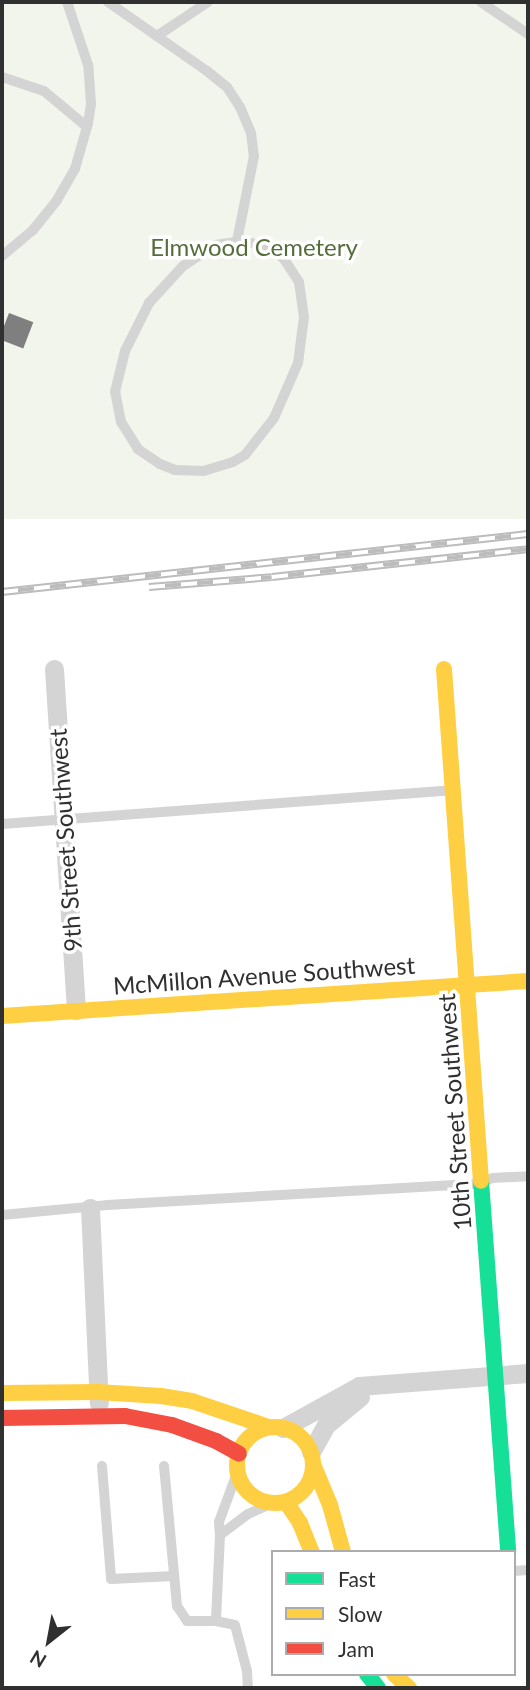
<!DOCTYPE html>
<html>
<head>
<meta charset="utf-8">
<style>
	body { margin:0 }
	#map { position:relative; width:530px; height:1690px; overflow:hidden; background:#fff; font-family:Lato,sans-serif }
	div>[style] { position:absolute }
	.green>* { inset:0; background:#f2f5ec; transform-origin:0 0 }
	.building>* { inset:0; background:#7f7f7f; transform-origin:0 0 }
	.lane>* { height:10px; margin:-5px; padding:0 5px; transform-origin:5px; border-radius:5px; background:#d4d4d4 }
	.street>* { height:19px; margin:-9.5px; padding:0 9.5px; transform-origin:9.5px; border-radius:9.5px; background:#d4d4d4 }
	.fast>* { height:16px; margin:-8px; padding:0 8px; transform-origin:8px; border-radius:8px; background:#16e098 }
	.slow>* { height:16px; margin:-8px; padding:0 8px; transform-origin:8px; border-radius:8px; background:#ffcf43 }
	.slow>.ring { margin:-8px; padding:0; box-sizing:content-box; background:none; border:16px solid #ffcf43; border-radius:50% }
	.jam>* { height:16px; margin:-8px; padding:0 8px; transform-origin:8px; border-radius:8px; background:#f24e42 }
	.rail>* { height:8px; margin-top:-4px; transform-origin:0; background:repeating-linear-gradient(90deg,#fff 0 16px,#bcbcbc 0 32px); box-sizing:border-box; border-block:2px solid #bcbcbc }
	span { translate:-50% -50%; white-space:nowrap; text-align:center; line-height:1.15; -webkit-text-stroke:7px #fff; paint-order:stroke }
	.park-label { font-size:24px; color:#566d3b }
	.street-label { font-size:24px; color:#303030 }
	.frame { position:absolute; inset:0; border:4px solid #303030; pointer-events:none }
	.legend { position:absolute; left:271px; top:1550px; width:245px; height:126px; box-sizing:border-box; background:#fff; border:2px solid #acacac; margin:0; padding:9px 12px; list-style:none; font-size:21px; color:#303030 }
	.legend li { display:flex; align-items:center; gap:14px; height:35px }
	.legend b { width:35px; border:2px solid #acacac }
	.north { position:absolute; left:14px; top:1606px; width:70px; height:70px; -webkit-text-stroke:5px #fff; paint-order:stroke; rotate:211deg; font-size:19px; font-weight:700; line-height:28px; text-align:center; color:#303030 }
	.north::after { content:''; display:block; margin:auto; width:24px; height:32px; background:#303030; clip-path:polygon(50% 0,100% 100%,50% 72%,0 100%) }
</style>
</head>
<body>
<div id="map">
	<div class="green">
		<i style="left:2px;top:2px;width:526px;height:517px"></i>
	</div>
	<div class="building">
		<i style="left:9px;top:313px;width:26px;height:28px;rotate:21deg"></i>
	</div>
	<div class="lane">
		<i style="left:108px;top:2px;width:121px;rotate:34.9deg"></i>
		<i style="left:207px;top:71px;width:26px;rotate:39deg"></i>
		<i style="left:227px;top:87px;width:24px;rotate:57deg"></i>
		<i style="left:240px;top:107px;width:28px;rotate:67deg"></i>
		<i style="left:251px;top:133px;width:23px;rotate:83deg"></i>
		<i style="left:254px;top:156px;width:87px;rotate:101.3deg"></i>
		<i style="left:481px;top:2px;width:57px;rotate:34.2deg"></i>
		<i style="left:157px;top:36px;width:61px;rotate:-33.7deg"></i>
		<i style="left:2px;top:77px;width:44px;rotate:18.4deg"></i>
		<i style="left:44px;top:91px;width:56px;rotate:39.9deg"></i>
		<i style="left:245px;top:241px;width:29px;rotate:18deg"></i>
		<i style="left:273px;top:250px;width:14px;rotate:39deg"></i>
		<i style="left:284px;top:259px;width:27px;rotate:57deg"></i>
		<i style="left:299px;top:282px;width:35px;rotate:82deg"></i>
		<i style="left:304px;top:317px;width:46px;rotate:97.4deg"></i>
		<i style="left:298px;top:363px;width:60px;rotate:113.6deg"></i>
		<i style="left:274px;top:418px;width:47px;rotate:128.1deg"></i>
		<i style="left:245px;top:455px;width:14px;rotate:150deg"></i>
		<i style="left:233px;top:462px;width:30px;rotate:163deg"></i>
		<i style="left:204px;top:471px;width:29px;rotate:-178deg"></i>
		<i style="left:175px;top:470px;width:16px;rotate:-158deg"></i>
		<i style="left:160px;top:464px;width:27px;rotate:-146deg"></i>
		<i style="left:138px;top:449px;width:32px;rotate:-122deg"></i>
		<i style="left:121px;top:422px;width:31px;rotate:-101deg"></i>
		<i style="left:115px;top:392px;width:42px;rotate:-76.3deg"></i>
		<i style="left:125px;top:351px;width:54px;rotate:-63.4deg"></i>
		<i style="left:149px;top:303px;width:50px;rotate:-47.4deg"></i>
		<i style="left:183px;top:266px;width:38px;rotate:-33deg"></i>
		<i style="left:215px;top:245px;width:30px;rotate:-8deg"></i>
		<i style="left:2px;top:256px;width:40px;rotate:-40deg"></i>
		<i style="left:33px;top:230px;width:38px;rotate:-51deg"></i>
		<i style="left:57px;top:200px;width:36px;rotate:-60deg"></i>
		<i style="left:75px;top:169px;width:48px;rotate:-74.2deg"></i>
		<i style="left:88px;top:123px;width:19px;rotate:-81deg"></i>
		<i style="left:91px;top:104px;width:39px;rotate:-94deg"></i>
		<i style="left:88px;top:65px;width:66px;rotate:-108.4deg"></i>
		<i style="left:2px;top:824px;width:451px;rotate:-4.3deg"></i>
		<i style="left:2px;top:1215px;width:105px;rotate:-5.4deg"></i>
		<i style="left:107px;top:1205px;width:366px;rotate:-3.3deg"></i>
		<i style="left:472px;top:1184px;width:22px;rotate:-16deg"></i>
		<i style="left:493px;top:1178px;width:35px;rotate:-3deg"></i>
		<i style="left:102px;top:1466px;width:113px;rotate:85.4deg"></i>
		<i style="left:111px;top:1579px;width:63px;rotate:-2.7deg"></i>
		<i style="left:164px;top:1466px;width:141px;rotate:84.7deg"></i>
		<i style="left:177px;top:1606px;width:18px;rotate:56deg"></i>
		<i style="left:187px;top:1621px;width:29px"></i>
		<i style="left:237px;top:1473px;width:52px;rotate:110.2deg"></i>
		<i style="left:219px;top:1522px;width:13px;rotate:86deg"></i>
		<i style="left:220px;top:1535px;width:35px;rotate:-37deg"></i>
		<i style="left:248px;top:1514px;width:27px;rotate:-24deg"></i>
		<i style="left:220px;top:1535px;width:86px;rotate:92.7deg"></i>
		<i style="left:216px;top:1621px;width:19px;rotate:12deg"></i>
		<i style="left:235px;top:1625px;width:48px;rotate:75.4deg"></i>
		<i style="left:247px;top:1671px;width:17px;rotate:87deg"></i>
		<i style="left:514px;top:1571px;width:14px;rotate:-4deg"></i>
	</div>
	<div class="street">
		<i style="left:54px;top:669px;width:342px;rotate:86.3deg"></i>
		<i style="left:90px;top:1208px;width:195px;rotate:87.4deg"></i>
		<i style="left:283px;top:1428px;width:87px;rotate:-28.9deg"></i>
		<i style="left:359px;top:1386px;width:169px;rotate:-4.4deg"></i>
		<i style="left:311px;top:1452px;width:31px;rotate:-61deg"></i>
		<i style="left:326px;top:1425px;width:44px;rotate:-39.5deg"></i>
	</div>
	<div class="fast">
		<i style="left:481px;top:1181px;width:372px;rotate:85.8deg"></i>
		<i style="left:367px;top:1674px;width:18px;rotate:52deg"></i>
	</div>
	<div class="slow">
		<i style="left:444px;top:669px;width:513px;rotate:85.87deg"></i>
		<i style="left:2px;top:1016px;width:527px;rotate:-3.81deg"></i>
		<i style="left:2px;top:1393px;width:96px;rotate:-0.6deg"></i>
		<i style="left:98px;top:1392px;width:63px;rotate:3.6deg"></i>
		<i style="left:161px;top:1396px;width:31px;rotate:9deg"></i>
		<i style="left:192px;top:1401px;width:81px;rotate:18.7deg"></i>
		<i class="ring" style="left:237px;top:1427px;width:60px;height:60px"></i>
		<i style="left:313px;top:1464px;width:44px;rotate:67.5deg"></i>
		<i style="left:330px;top:1505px;width:49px;rotate:74.5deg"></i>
		<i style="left:286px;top:1502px;width:25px;rotate:56deg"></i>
		<i style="left:300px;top:1523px;width:31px;rotate:68deg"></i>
		<i style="left:394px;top:1674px;width:21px;rotate:43deg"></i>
	</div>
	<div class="jam">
		<i style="left:2px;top:1418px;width:123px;rotate:-0.9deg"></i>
		<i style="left:125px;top:1416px;width:48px;rotate:10.8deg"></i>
		<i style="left:172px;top:1425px;width:47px;rotate:20deg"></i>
		<i style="left:216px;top:1441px;width:26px;rotate:29deg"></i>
	</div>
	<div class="rail">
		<i style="left:149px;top:587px;width:123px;rotate:-4.6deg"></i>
		<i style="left:272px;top:577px;width:258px;rotate:-6.2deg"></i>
		<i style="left:2px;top:592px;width:529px;rotate:-6.29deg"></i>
	</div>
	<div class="park-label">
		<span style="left:254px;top:247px">Elmwood Cemetery</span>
	</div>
	<div class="street-label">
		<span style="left:65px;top:840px;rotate:-94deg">9th Street Southwest</span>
		<span style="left:264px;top:975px;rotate:-4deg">McMillon Avenue Southwest</span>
		<span style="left:454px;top:1112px;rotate:-94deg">10th Street Southwest</span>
	</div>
	<div class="frame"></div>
	<ul class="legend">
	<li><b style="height:9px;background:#16e098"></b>Fast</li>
	<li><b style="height:9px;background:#ffcf43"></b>Slow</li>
	<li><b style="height:9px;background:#f24e42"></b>Jam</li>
	</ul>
	<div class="north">N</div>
</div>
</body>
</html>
